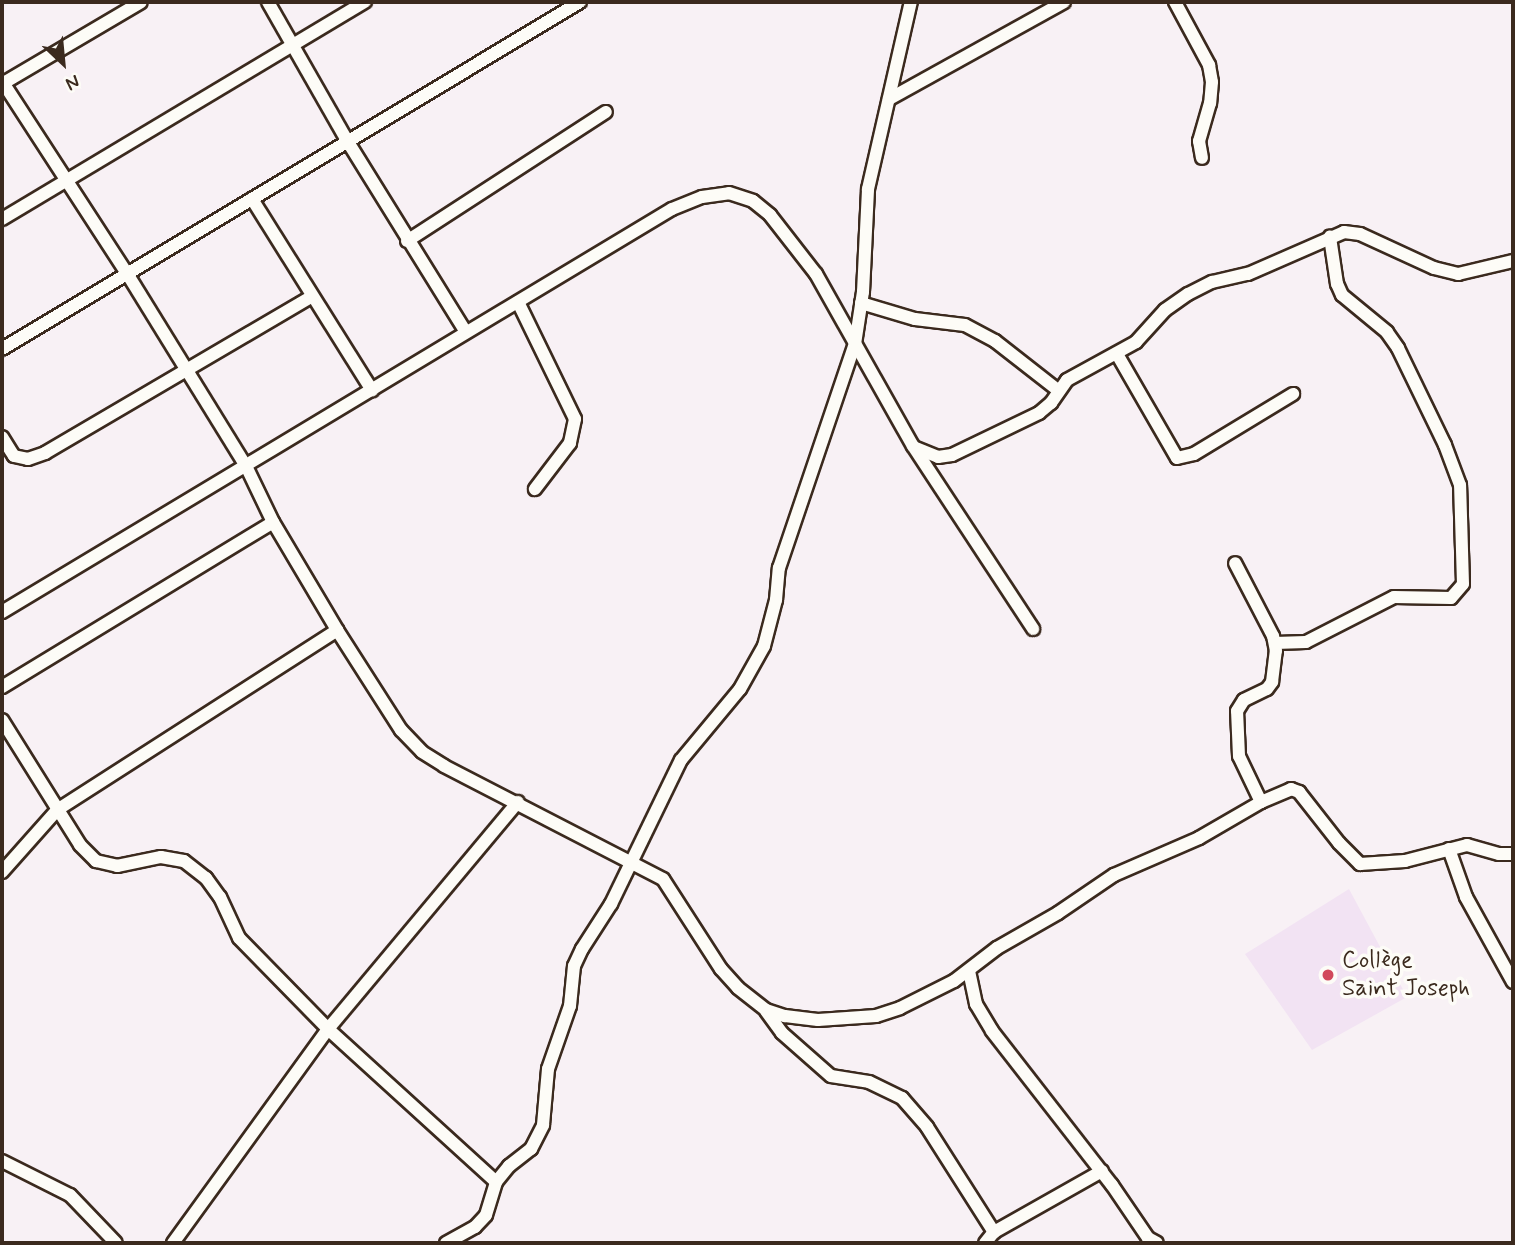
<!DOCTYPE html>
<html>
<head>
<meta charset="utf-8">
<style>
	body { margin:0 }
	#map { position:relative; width:1515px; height:1245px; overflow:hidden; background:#f8f1f5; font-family:Mynerve,sans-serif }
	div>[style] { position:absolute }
	.built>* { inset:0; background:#f2e3f3 }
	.roads { filter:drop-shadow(2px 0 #3b2a1e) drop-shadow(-2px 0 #3b2a1e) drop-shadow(0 2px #3b2a1e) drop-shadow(0 -2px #3b2a1e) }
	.minor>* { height:12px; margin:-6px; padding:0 6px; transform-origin:6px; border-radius:6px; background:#fdfcf7 }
	.dots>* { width:19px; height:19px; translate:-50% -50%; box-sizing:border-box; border:4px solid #fdfcf7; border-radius:50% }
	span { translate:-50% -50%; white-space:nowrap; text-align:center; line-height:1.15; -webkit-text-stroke:7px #fdfcf7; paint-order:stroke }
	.poi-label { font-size:24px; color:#3b2a1e }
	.left { translate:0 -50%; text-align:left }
	.frame { position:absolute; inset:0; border:4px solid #3b2a1e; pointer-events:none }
	.north { position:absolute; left:28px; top:28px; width:70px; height:70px; -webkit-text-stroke:5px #fdfcf7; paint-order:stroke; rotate:154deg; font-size:19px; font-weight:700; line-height:28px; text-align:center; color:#3b2a1e }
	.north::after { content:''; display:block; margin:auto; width:24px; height:32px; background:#3b2a1e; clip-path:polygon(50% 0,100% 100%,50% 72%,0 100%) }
</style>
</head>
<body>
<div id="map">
	<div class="built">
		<i style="clip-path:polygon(1349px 889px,1407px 997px,1312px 1050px,1245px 954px)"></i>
	</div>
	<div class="roads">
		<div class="minor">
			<i style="left:268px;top:2px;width:161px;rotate:60.3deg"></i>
			<i style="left:348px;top:142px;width:222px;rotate:58.2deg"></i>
			<i style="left:1175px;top:2px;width:72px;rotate:61.6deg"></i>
			<i style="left:1209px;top:65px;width:17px;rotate:80deg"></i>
			<i style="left:1212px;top:82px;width:21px;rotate:95deg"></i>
			<i style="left:1210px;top:103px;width:40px;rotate:106deg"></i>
			<i style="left:1199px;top:141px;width:17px;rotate:80deg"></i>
			<i style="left:2px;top:81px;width:231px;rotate:57deg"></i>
			<i style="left:128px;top:275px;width:225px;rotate:58.3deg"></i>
			<i style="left:246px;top:466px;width:62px;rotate:64.3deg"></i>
			<i style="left:273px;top:522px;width:126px;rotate:59.3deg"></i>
			<i style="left:337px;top:630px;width:119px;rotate:57.4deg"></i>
			<i style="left:401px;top:730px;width:30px;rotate:46deg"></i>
			<i style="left:422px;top:752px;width:26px;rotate:32deg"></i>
			<i style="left:444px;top:766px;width:246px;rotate:27.3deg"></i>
			<i style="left:663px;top:879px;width:107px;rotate:57.2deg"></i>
			<i style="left:721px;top:969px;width:25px;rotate:48deg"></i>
			<i style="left:738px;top:988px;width:36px;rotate:38deg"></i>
			<i style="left:766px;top:1010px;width:20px;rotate:18deg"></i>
			<i style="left:785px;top:1016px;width:33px;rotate:7deg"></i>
			<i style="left:818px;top:1020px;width:58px;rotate:-3.9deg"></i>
			<i style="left:876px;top:1016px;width:25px;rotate:-18deg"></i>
			<i style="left:900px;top:1008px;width:60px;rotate:-26.6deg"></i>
			<i style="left:954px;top:981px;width:54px;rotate:-37.5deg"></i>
			<i style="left:997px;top:948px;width:70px;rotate:-29.8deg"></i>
			<i style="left:1058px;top:913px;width:68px;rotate:-34.2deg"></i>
			<i style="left:1114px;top:875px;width:93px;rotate:-23.5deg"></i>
			<i style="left:1199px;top:838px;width:72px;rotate:-30.1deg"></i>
			<i style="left:1261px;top:802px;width:51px;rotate:-115.6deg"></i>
			<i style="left:1239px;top:756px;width:45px;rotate:-92.5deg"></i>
			<i style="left:1237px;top:711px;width:13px;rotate:-58deg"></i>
			<i style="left:1244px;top:700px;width:25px;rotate:-26deg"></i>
			<i style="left:1267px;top:689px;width:9px;rotate:-54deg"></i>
			<i style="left:1272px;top:682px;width:31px;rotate:-83deg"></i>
			<i style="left:1276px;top:651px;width:15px;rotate:-101deg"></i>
			<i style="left:1273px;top:636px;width:82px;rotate:-117.5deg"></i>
			<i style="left:2px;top:84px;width:161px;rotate:-30.5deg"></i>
			<i style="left:889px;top:99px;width:200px;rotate:-29deg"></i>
			<i style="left:252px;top:199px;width:226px;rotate:57.9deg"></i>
			<i style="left:2px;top:219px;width:423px;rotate:-30.9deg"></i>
			<i style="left:407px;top:241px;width:237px;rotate:-33deg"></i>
			<i style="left:518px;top:302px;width:130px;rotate:64deg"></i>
			<i style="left:575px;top:419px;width:25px;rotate:102deg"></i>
			<i style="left:570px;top:443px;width:58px;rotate:127.3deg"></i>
			<i style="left:861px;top:303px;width:56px;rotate:16.5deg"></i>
			<i style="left:915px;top:319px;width:50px;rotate:6.8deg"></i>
			<i style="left:965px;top:325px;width:34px;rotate:28deg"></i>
			<i style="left:995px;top:341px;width:81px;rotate:38deg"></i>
			<i style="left:2px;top:349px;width:674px;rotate:-30.98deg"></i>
			<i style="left:1117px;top:354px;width:120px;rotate:60deg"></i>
			<i style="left:1177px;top:458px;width:17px;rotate:-13deg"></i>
			<i style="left:1194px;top:454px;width:116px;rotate:-31.2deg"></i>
			<i style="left:2px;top:437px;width:22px;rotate:58deg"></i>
			<i style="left:14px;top:456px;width:14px;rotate:12deg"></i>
			<i style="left:28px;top:459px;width:18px;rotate:-19deg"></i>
			<i style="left:45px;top:453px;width:308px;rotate:-30.4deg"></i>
			<i style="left:916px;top:448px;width:24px;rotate:22deg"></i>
			<i style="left:938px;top:457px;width:14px;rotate:-8deg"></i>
			<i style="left:952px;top:455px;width:97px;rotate:-25.8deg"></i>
			<i style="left:1039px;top:413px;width:16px;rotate:-40deg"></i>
			<i style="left:1051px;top:403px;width:28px;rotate:-55deg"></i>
			<i style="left:1067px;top:380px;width:79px;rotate:-28.8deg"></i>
			<i style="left:1136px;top:342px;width:43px;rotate:-47.8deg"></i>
			<i style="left:1165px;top:310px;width:28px;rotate:-35deg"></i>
			<i style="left:1188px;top:294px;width:27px;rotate:-27deg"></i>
			<i style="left:1212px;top:282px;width:37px;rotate:-13deg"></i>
			<i style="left:1248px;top:274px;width:105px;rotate:-23.6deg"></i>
			<i style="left:1344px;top:232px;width:16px;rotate:7deg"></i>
			<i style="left:1360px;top:234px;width:81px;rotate:24.7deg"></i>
			<i style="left:1434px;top:268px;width:25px;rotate:14deg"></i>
			<i style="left:1458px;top:274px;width:57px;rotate:-13.3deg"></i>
			<i style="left:2px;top:612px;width:782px;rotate:-31.03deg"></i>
			<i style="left:672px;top:209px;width:32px;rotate:-22deg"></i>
			<i style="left:702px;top:197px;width:27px;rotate:-8deg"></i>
			<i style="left:729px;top:193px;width:25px;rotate:18deg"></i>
			<i style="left:753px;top:201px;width:22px;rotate:39deg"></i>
			<i style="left:770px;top:215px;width:75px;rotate:52.1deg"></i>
			<i style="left:816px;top:274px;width:197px;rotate:60.6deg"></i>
			<i style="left:913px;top:446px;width:219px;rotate:56.7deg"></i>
			<i style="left:1275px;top:643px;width:31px;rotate:-2deg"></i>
			<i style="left:1306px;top:642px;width:99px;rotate:-27.1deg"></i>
			<i style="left:1394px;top:597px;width:57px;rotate:1deg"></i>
			<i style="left:1451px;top:598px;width:18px;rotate:-49deg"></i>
			<i style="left:1463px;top:584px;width:99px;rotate:-91.7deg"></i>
			<i style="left:1460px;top:485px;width:43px;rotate:-110.6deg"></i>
			<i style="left:1445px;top:445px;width:108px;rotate:-115.9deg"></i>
			<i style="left:1398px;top:348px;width:19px;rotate:-125deg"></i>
			<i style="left:1387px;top:332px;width:58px;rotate:-140.6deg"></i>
			<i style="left:1342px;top:295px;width:12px;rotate:-114deg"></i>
			<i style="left:1337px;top:284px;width:48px;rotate:-98.5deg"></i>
			<i style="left:2px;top:687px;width:317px;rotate:-31.3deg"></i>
			<i style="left:2px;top:720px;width:147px;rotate:58deg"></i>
			<i style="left:80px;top:845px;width:23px;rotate:45deg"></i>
			<i style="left:96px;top:861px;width:22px;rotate:13deg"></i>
			<i style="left:117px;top:866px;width:45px;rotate:-11.6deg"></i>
			<i style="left:161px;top:857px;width:23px;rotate:10deg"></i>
			<i style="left:184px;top:861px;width:28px;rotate:38deg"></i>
			<i style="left:206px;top:878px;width:24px;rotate:54deg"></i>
			<i style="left:220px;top:897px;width:45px;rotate:65.1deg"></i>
			<i style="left:239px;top:938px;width:127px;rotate:45.6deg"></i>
			<i style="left:328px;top:1029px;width:227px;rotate:42.3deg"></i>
			<i style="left:1261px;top:802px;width:33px;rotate:-23deg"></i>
			<i style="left:1291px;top:789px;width:9px;rotate:21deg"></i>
			<i style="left:1299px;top:792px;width:65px;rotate:51.9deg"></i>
			<i style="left:1339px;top:843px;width:30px;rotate:45deg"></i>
			<i style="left:1360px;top:864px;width:45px;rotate:-3.8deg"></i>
			<i style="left:1405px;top:861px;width:64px;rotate:-14.5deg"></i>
			<i style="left:1467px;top:845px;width:33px;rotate:16deg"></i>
			<i style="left:1499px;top:854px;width:14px"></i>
			<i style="left:1449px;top:849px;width:51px;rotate:70.5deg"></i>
			<i style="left:1466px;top:897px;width:97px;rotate:61.1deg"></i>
			<i style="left:2px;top:872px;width:83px;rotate:-48.4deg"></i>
			<i style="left:57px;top:810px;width:333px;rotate:-32.7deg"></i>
			<i style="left:969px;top:971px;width:34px;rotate:78deg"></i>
			<i style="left:976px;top:1004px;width:31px;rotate:59deg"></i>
			<i style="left:992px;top:1031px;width:195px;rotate:52.1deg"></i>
			<i style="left:1112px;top:1185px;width:64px;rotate:55.8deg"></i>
			<i style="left:1148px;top:1238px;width:10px;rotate:29deg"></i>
			<i style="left:766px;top:1011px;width:27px;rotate:54deg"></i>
			<i style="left:782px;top:1033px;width:65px;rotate:41.3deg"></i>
			<i style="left:831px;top:1076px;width:38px;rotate:9deg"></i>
			<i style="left:869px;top:1082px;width:37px;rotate:26deg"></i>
			<i style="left:902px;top:1098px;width:38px;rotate:49deg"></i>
			<i style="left:927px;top:1127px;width:125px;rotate:57.5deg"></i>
			<i style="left:2px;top:1161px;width:76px;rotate:26.6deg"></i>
			<i style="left:70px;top:1195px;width:66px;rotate:46.2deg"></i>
			<i style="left:173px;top:1243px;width:264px;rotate:-54.1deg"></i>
			<i style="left:328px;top:1029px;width:296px;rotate:-50.1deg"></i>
			<i style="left:446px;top:1243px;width:33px;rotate:-29deg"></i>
			<i style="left:475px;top:1227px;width:16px;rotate:-47deg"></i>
			<i style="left:486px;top:1215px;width:34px;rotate:-73deg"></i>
			<i style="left:496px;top:1182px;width:21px;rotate:-51deg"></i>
			<i style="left:509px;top:1166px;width:28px;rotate:-38deg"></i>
			<i style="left:531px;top:1149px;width:27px;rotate:-63deg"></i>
			<i style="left:543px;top:1125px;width:56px;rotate:-84.9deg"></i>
			<i style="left:548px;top:1069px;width:67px;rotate:-70.8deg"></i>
			<i style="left:570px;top:1006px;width:40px;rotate:-84.3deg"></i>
			<i style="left:574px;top:966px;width:19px;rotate:-65deg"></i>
			<i style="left:582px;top:949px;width:54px;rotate:-57.2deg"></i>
			<i style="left:611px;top:904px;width:160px;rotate:-64.1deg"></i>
			<i style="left:681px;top:760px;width:92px;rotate:-50.3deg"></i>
			<i style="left:740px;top:689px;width:49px;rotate:-60.8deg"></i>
			<i style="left:764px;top:646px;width:48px;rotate:-75.4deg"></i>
			<i style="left:776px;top:600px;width:32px;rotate:-85deg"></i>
			<i style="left:779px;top:568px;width:237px;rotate:-71.3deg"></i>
			<i style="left:855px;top:344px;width:53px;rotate:-81.3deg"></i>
			<i style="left:863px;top:292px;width:103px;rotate:-87.2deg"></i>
			<i style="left:868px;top:189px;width:192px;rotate:-77.1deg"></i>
			<i style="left:985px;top:1243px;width:14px;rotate:-51deg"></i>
			<i style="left:994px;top:1232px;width:124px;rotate:-29.5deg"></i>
		</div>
	</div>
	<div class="dots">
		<i style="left:1328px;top:975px;background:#d1495b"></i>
	</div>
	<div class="poi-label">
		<span class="left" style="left:1342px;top:975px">Collège<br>Saint Joseph</span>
	</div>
	<div class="frame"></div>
	<div class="north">N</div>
</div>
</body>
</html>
